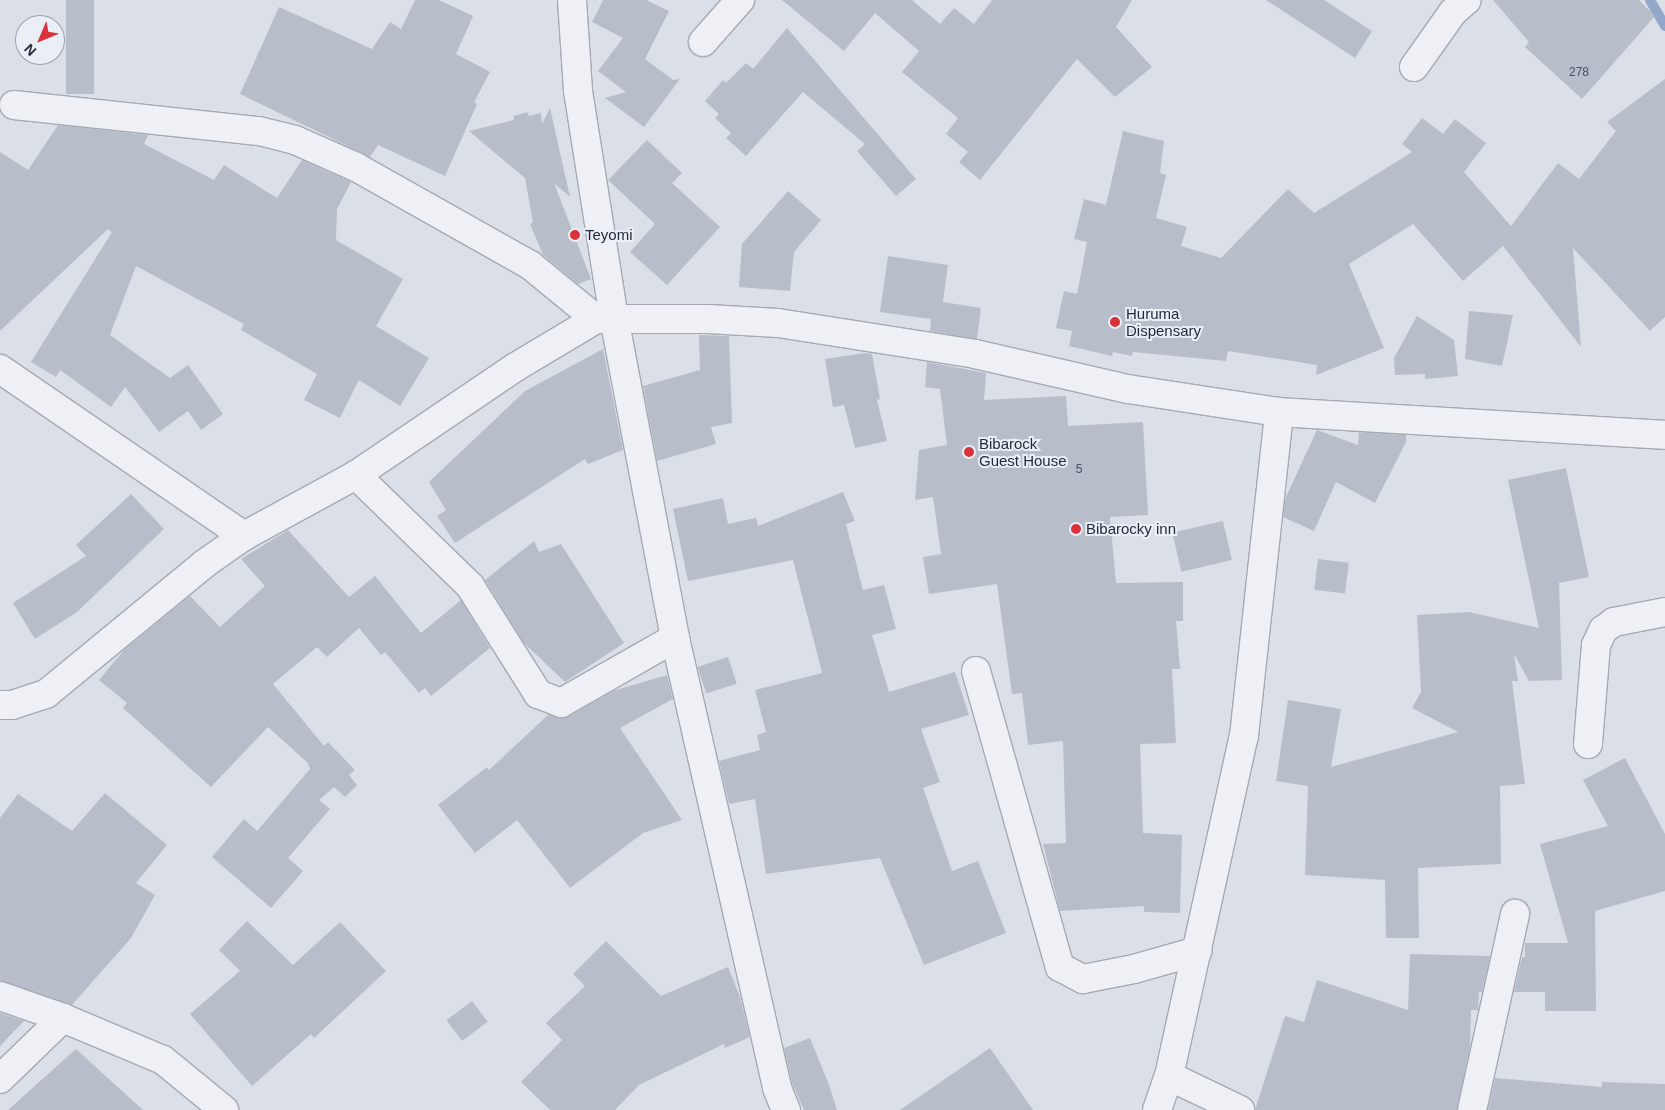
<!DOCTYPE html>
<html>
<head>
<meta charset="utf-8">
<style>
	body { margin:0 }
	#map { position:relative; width:1665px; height:1110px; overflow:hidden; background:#dbdfe7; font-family:Arial,sans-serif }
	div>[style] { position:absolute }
	.stream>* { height:10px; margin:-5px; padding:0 5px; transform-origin:5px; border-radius:5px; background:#92a8cb }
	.building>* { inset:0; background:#b8bdca; transform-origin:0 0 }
	.roads { filter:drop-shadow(1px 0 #a4a9b4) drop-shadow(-1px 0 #a4a9b4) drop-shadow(0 1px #a4a9b4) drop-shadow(0 -1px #a4a9b4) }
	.street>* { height:28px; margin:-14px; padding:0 14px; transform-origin:14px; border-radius:14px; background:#eef0f5 }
	.dots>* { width:14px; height:14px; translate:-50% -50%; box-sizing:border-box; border:2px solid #eaeef5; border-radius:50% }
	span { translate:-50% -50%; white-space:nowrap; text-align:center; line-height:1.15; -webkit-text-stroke:4px #eaeef5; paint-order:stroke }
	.number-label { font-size:12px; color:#495061 }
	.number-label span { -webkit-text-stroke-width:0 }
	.poi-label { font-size:15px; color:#242b3e }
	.left { translate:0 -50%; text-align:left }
	.north { position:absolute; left:15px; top:15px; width:50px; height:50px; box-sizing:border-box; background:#eaeef5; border:1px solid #9ba0ac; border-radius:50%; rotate:225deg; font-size:14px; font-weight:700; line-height:20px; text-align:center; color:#242b3e }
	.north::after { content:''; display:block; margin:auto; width:18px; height:22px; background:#da323b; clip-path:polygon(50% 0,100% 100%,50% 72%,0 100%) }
</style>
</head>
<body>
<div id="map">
	<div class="stream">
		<i style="left:1650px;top:0;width:30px;rotate:60deg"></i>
	</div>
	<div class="building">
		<i style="left:66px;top:0;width:28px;height:94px"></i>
		<i style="clip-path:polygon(415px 0,439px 0,473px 16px,456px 54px,490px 72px,474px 102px,477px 104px,445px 176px,378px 145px,370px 157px,240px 94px,279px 7px,372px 49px,390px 22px,401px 29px)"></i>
		<i style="clip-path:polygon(603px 0,646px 0,669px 11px,645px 59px,673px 80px,680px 79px,644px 127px,605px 98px,626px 92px,598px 71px,623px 38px,592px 22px)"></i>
		<i style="clip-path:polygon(782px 0,912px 0,940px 24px,954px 8px,974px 24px,992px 0,1132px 0,1116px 27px,1152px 67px,1115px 97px,1077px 59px,980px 180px,959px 162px,968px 152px,946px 134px,958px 118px,902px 72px,919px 51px,875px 13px,844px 51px)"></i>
		<i style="clip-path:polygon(1266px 0,1324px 0,1372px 31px,1355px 58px)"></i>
		<i style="clip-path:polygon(1493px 0,1639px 0,1655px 16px,1582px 99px,1525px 47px,1529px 42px)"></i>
		<i style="clip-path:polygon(787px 28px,916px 179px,896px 196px,857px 151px,865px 144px,803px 92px,746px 156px,726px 138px,731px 133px,715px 118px,719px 114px,705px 101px,723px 80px,726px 83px,746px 63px,753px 69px)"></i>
		<i style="clip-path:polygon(1665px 79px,1665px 317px,1650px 331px,1573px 248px,1581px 347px,1503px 246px,1463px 281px,1413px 224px,1349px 264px,1384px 348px,1316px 375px,1317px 365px,1228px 351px,1226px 361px,1133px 352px,1132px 356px,1113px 352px,1112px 356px,1069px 346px,1072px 331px,1056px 328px,1064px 291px,1077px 294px,1087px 242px,1074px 239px,1084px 199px,1106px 205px,1123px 131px,1164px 141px,1160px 173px,1166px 175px,1156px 218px,1187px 227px,1181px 246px,1221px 258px,1288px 189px,1314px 213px,1412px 152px,1402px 144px,1422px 118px,1443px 134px,1455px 119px,1486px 143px,1464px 172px,1511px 226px,1558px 163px,1579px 179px,1616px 131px,1607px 122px)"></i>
		<i style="clip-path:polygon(550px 108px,570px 197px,554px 183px,591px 279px,578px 284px,543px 255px,530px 224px,533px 222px,525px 178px,469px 131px,514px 120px,514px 116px,527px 112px,529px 116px,541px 113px,542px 124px)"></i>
		<i style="clip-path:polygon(58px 125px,148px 135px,144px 144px,214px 180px,224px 165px,277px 198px,302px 160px,351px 182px,337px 209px,336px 240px,403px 279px,376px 326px,429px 358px,400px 406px,359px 380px,340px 418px,304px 400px,317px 374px,241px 330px,244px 324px,136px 266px,110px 335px,170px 378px,188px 365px,223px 414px,201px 430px,188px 411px,159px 432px,125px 387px,111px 407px,60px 370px,56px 377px,31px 362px,112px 232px,108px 229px,0 331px,0 152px,28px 170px)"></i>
		<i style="clip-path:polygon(647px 140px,682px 173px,672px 183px,720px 227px,667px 285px,630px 252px,655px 224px,608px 180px)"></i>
		<i style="clip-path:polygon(788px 191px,821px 220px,794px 252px,790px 291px,739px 287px,742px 244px)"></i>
		<i style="clip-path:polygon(888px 256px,948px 265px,943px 302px,981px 308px,977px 339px,930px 331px,931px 319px,880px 312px)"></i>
		<i style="clip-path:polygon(1469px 311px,1513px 315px,1502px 366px,1465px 359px)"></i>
		<i style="clip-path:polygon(1417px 316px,1454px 340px,1458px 376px,1425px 379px,1425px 374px,1395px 375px,1394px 358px)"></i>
		<i style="clip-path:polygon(699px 335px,729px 336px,732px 423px,711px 427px,716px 444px,657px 461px,643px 386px,700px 370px)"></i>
		<i style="clip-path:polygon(603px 349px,623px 450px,588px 464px,585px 459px,455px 543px,437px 516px,446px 510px,429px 482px,525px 391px)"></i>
		<i style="clip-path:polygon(865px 353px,872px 354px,880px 399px,877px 400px,887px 441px,855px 448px,844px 405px,833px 407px,825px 359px)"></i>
		<i style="clip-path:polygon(927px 362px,986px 373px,984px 400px,1066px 396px,1068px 426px,1143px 422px,1148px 515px,1110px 517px,1116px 583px,1183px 582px,1183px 621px,1176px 621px,1180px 669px,1172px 669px,1176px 743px,1140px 744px,1143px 833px,1182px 835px,1180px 913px,1144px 912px,1144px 906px,1060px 911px,1043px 844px,1066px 843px,1063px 741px,1028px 745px,1022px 693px,1012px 694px,997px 584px,929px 594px,923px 557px,941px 554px,933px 497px,915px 500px,919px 450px,947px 445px,940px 389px,925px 387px)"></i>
		<i style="clip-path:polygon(1317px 430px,1358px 445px,1359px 432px,1406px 435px,1406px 442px,1375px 503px,1336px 482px,1314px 531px,1283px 517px,1285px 499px)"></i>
		<i style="clip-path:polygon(1566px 468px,1589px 577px,1559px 583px,1562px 680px,1529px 681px,1514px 654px,1518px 681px,1512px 681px,1525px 784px,1500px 786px,1501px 864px,1418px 868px,1419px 938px,1386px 938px,1385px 880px,1305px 875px,1308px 786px,1276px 781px,1288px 700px,1341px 709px,1331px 767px,1458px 732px,1412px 708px,1421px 692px,1417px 615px,1469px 612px,1539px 628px,1508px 480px)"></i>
		<i style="clip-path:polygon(843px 492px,855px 521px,846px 524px,863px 590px,884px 585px,896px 629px,872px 635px,889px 692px,955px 672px,969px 715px,921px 729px,940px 782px,923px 788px,952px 871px,978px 861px,1006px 933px,924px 965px,880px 858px,766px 874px,755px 799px,729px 804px,719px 761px,760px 750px,757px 735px,766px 732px,755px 690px,822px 673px,793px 560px,688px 581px,673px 509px,723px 498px,728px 524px,756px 518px,758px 526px)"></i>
		<i style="clip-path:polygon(131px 494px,164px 529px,77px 612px,35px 639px,13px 603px,86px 556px,76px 545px)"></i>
		<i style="left:1223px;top:521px;width:40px;height:52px;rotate:77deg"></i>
		<i style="clip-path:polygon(288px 530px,349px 597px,375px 576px,421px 633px,461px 600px,490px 648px,431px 696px,425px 688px,419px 693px,385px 652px,381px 655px,359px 628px,327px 657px,317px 647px,273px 684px,324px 746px,328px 742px,355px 770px,349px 775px,357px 785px,345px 797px,334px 787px,319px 800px,330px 809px,288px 858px,303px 871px,271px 908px,212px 857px,244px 819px,257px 831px,310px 769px,308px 763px,268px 727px,211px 787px,123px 708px,127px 703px,99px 680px,124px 650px,190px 596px,220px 627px,265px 586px,241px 559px)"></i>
		<i style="clip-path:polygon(534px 541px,539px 552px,561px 544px,624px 643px,565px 682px,524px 643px,485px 580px)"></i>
		<i style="left:1318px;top:559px;width:31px;height:31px;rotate:7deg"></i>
		<i style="left:728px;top:657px;width:28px;height:32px;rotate:72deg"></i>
		<i style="clip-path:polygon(667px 675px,673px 699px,620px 728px,682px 820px,643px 833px,570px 888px,517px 820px,475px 853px,438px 805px,487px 767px,489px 770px,548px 715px,568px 717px,613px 691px)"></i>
		<i style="clip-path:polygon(1625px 758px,1665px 834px,1665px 891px,1595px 911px,1596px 1011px,1545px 1011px,1545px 992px,1514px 992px,1522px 957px,1525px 957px,1525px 943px,1568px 943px,1540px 844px,1608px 826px,1583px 780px)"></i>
		<i style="clip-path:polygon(105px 793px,167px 845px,136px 883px,155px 895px,131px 938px,72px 1005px,0 981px,0 818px,18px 794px,72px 831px)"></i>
		<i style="clip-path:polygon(247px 921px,293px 965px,340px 922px,386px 971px,314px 1038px,311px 1034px,252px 1086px,190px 1014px,240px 971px,219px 950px)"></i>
		<i style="clip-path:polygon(606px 941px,661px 996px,728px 967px,740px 997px,750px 1037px,725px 1048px,724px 1044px,639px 1085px,615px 1110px,550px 1110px,521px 1082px,562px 1040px,546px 1023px,585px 986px,573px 974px)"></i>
		<i style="clip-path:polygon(1410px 954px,1490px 956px,1482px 992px,1479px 992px,1478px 1010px,1471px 1010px,1470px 1046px,1457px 1110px,1255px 1110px,1285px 1016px,1304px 1022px,1317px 980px,1408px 1010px)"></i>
		<i style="left:472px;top:1001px;width:26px;height:32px;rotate:53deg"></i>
		<i style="clip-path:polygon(0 1013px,24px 1021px,0 1046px)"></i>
		<i style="clip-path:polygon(810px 1038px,829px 1085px,837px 1110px,804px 1110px,792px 1083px,784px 1048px)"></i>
		<i style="clip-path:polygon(990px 1048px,1033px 1110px,900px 1110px)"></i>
		<i style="clip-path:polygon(76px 1049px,143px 1110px,8px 1110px)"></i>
		<i style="clip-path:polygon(1495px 1078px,1602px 1087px,1602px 1082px,1665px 1084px,1665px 1110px,1488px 1110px)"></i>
	</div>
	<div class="roads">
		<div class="street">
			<i style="left:572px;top:0;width:91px;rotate:86.2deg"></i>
			<i style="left:578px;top:91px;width:230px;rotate:81deg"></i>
			<i style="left:614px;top:318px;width:326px;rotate:79.2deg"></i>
			<i style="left:675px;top:638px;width:461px;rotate:77.2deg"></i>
			<i style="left:777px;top:1088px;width:24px;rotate:68deg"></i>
			<i style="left:703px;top:42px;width:56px;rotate:-48.6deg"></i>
			<i style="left:1414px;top:67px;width:67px;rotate:-54.7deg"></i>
			<i style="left:1453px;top:12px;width:18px;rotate:-41deg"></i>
			<i style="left:14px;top:105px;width:246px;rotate:6.1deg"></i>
			<i style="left:259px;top:131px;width:37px;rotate:14deg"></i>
			<i style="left:295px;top:140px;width:67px;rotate:23.9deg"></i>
			<i style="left:356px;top:167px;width:200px;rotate:29.4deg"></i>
			<i style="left:530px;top:265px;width:85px;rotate:39.3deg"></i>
			<i style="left:0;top:369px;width:296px;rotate:34.4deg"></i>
			<i style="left:356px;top:475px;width:159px;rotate:44.2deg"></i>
			<i style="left:470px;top:586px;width:128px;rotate:57.8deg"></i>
			<i style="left:538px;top:694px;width:25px;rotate:21deg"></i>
			<i style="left:561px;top:703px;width:131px;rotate:-29.7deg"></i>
			<i style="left:976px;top:671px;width:308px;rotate:74.2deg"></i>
			<i style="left:1060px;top:967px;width:26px;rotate:28deg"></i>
			<i style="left:1083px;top:979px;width:52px;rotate:-11.1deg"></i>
			<i style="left:1134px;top:969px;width:66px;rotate:-15.9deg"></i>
			<i style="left:0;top:705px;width:12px"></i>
			<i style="left:12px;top:705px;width:36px;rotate:-18deg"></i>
			<i style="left:46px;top:694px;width:205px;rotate:-39.4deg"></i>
			<i style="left:204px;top:564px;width:49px;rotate:-35deg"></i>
			<i style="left:244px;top:536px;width:128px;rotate:-28.6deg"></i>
			<i style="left:356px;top:475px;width:191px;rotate:-34.1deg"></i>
			<i style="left:514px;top:368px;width:96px;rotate:-30.9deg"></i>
			<i style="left:596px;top:319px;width:112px"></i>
			<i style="left:708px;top:319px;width:70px;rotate:3.3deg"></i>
			<i style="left:778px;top:323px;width:199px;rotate:8.9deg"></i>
			<i style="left:975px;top:354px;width:157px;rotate:12.9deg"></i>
			<i style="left:1128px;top:389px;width:153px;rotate:8.7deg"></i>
			<i style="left:1279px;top:412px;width:387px;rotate:3.4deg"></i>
			<i style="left:1588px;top:744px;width:99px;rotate:-85.4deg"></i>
			<i style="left:1596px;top:645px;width:17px;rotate:-65deg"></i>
			<i style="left:1603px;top:630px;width:14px;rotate:-36deg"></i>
			<i style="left:1614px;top:622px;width:52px;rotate:-11.1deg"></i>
			<i style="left:0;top:996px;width:67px;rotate:19.2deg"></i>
			<i style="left:63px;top:1018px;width:108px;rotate:22.8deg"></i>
			<i style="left:163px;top:1060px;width:79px;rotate:39.3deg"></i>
			<i style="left:1169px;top:1076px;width:79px;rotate:25.6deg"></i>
			<i style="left:0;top:1079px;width:88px;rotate:-44.1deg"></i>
			<i style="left:1157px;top:1110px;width:36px;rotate:-71deg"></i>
			<i style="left:1169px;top:1076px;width:348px;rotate:-77.6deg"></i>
			<i style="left:1244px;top:736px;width:326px;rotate:-83.8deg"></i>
			<i style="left:1472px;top:1110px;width:201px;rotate:-77.6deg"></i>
		</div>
	</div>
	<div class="dots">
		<i style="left:575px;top:235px;background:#da323b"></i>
		<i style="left:1115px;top:322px;background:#da323b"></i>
		<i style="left:969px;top:452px;background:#da323b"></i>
		<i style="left:1076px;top:529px;background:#da323b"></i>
	</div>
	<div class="number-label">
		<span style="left:1579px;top:73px">278</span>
		<span style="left:1079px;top:470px">5</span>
	</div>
	<div class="poi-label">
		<span class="left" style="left:585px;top:235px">Teyomi</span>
		<span class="left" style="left:1126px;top:322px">Huruma<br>Dispensary</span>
		<span class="left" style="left:979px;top:452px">Bibarock<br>Guest House</span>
		<span class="left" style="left:1086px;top:529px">Bibarocky inn</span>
	</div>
	<div class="north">N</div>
</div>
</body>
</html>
